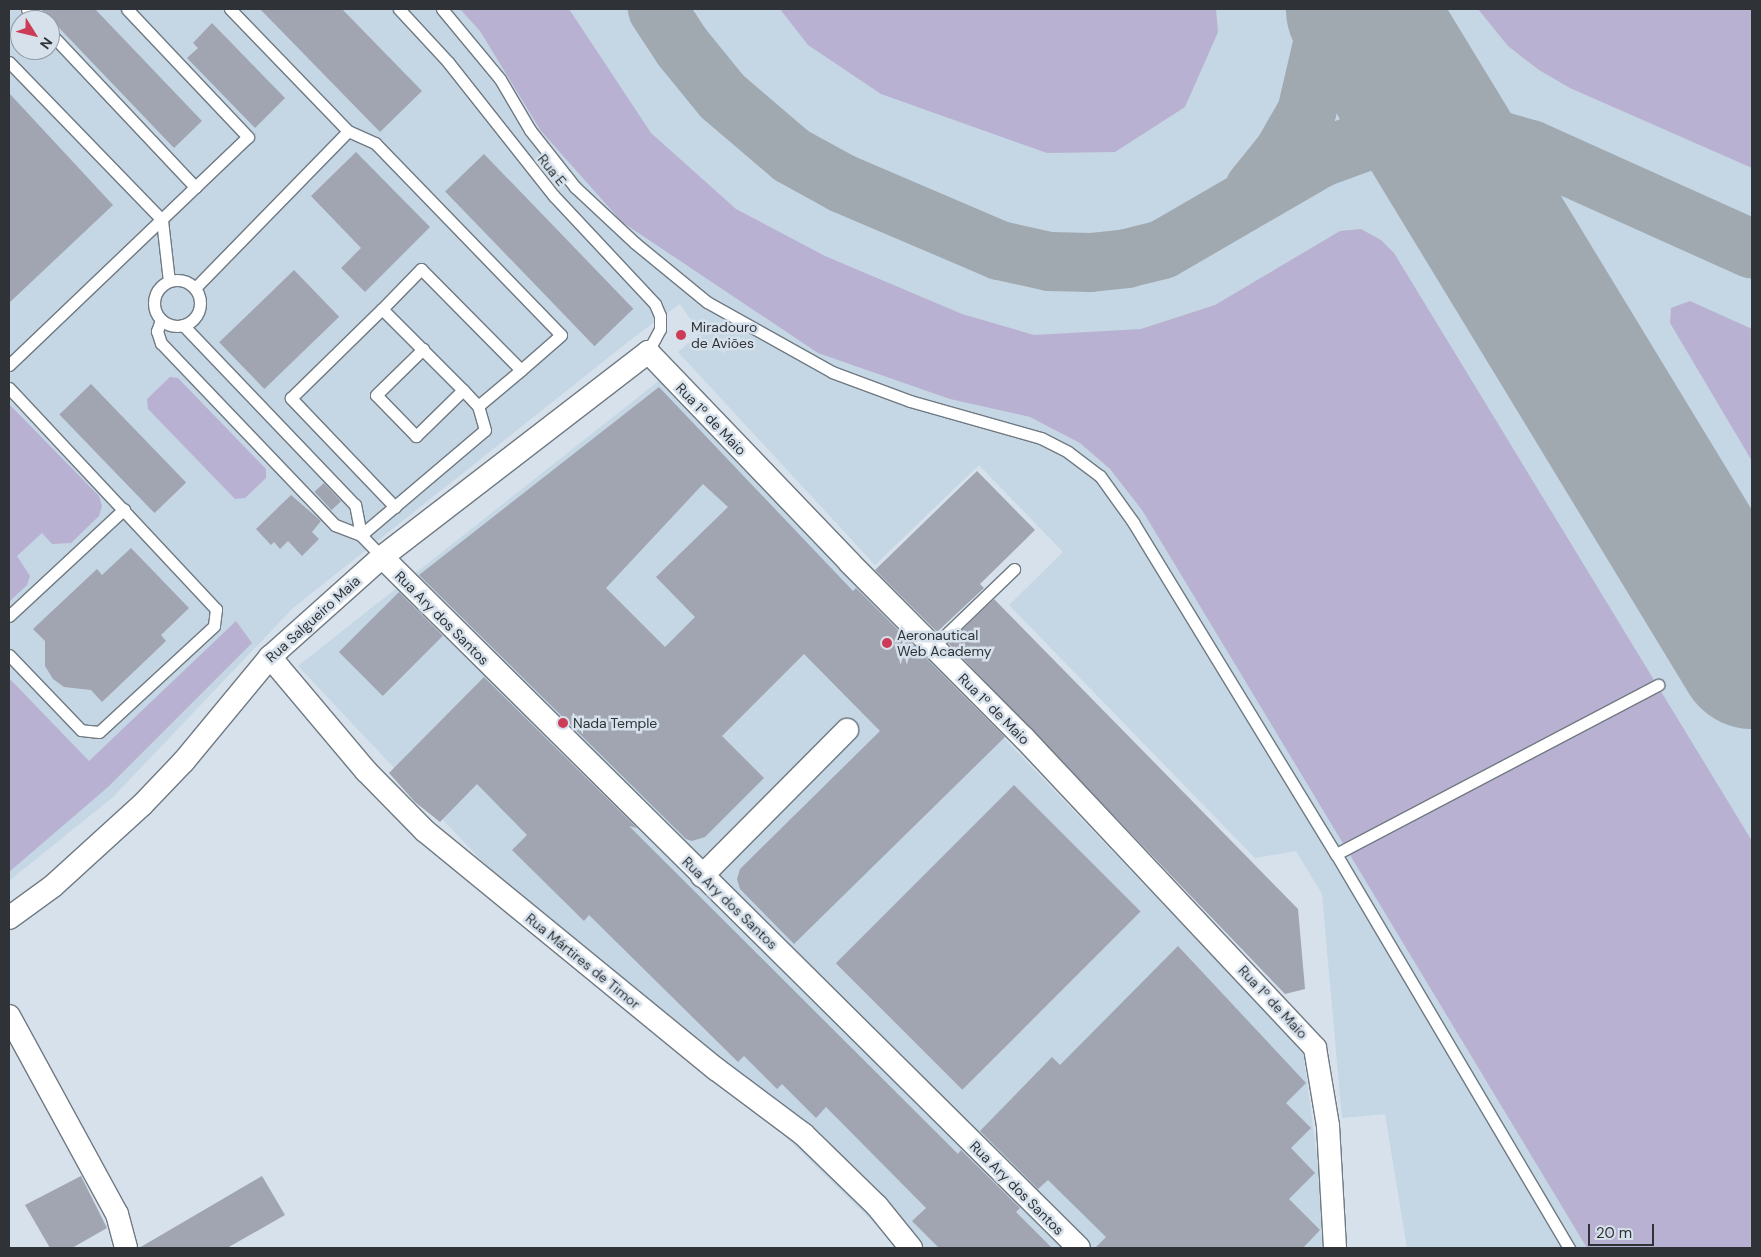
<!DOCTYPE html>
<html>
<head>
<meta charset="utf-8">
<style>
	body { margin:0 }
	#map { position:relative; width:1761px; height:1257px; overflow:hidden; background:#d6e1eb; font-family:"DM Sans",sans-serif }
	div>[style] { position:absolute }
	.built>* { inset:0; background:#c5d6e4 }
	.green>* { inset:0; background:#b9b1d1 }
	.taxiway>* { height:59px; margin:-29.5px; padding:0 29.5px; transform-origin:29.5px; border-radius:29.5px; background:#a0a8b0 }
	.runway>* { height:149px; margin:-74.5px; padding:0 74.5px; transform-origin:74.5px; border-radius:74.5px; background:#a0a8b0 }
	.building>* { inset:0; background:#a1a5b1; transform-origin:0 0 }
	.roads { filter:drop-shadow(1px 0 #707a83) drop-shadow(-1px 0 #707a83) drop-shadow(0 1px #707a83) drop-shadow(0 -1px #707a83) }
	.lane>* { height:11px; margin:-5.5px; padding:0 5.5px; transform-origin:5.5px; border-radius:5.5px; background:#fff }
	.lane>.ring { margin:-5.5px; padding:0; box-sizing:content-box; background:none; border:11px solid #fff; border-radius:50% }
	.street>* { height:22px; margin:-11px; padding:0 11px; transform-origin:11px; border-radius:11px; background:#fff }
	.dots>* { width:14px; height:14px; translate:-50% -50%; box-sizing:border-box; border:2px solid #d6e1eb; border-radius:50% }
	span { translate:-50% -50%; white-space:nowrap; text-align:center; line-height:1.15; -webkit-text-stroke:5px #d6e1eb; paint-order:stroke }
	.street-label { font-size:14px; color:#2f3337 }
	.poi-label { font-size:14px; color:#2f3337 }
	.left { translate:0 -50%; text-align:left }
	.frame { position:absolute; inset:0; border:10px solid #2f3337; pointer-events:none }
	.north { position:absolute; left:10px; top:10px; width:50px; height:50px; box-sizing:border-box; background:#d6e1eb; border:1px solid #939ba3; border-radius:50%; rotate:126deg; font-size:14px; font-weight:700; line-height:20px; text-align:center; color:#2f3337 }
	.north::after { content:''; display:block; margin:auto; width:18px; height:22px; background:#cc3c56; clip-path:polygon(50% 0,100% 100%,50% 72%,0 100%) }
	.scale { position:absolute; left:1588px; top:1224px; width:66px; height:22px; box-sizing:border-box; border:2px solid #2f3337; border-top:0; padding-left:6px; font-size:15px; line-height:18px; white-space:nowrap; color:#2f3337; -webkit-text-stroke:4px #d6e1eb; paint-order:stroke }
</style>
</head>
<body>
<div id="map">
	<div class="built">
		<i style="clip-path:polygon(evenodd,9px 9px,1752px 9px,1752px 1248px,1407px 1248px,1385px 1114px,1342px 1118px,1322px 894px,1296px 851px,1255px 858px,1009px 605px,1063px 552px,979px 465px,875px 565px,678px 352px,700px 333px,680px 304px,638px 334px,293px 608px,113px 797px,9px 881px,9px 9px,20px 20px,50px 20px,50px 50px,20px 50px,20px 20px)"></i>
		<i style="clip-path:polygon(661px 379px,1303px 1051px,1329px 1248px,900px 1248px,617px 973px,497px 877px,298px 666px)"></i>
	</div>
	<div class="green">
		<i style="clip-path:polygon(460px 9px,569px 9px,651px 133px,736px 209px,825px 256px,962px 314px,1034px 335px,1141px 329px,1215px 305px,1340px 231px,1361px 229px,1381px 240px,1394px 253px,1752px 841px,1752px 1248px,1587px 1248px,1142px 510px,1110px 469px,1080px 443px,1030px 417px,950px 399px,818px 353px,622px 222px,541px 131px,480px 31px)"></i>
		<i style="clip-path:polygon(780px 9px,1216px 9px,1218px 32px,1185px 107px,1115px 152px,1047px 153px,881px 94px,808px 45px)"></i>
		<i style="clip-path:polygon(1478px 9px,1752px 9px,1752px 168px,1570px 88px,1539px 70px,1508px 46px)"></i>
		<i style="clip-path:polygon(1690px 301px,1752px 329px,1752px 461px,1670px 323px,1671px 308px)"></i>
		<i style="clip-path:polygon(170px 377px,178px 378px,266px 469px,266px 478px,245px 498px,235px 499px,148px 409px,147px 399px)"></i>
		<i style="clip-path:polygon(9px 404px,99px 496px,102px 506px,99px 516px,71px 543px,52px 544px,42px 533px,17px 556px,30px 576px,27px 585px,9px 602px)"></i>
		<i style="clip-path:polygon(236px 621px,252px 643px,108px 787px,9px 872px,9px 678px,89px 761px)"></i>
	</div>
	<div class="taxiway">
		<i style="left:657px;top:9px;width:45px;rotate:56.7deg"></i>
		<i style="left:682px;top:47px;width:63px;rotate:50.8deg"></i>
		<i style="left:722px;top:96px;width:91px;rotate:40.5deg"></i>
		<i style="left:791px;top:155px;width:58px;rotate:28.8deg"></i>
		<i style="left:842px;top:183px;width:171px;rotate:23.1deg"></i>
		<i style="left:999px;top:250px;width:51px;rotate:12.4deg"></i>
		<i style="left:1049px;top:261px;width:41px;rotate:1.4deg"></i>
		<i style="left:1090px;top:262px;width:36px;rotate:-6deg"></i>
		<i style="left:1126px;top:258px;width:37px;rotate:-14deg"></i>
		<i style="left:1162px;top:249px;width:184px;rotate:-30.1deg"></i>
		<i style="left:1321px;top:157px;width:64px;rotate:-20.1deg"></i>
		<i style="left:1381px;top:135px;width:53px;rotate:-4.3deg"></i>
		<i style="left:1434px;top:131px;width:53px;rotate:6.5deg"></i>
		<i style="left:1487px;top:137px;width:45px;rotate:15.6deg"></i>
		<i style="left:1530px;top:149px;width:243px;rotate:24.2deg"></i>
		<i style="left:1254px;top:188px;width:46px;rotate:-51.1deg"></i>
		<i style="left:1283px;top:152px;width:46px;rotate:-60.1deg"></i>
		<i style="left:1306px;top:112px;width:79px;rotate:-76.8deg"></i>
		<i style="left:1324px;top:35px;width:26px;rotate:-92deg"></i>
	</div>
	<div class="runway">
		<i style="left:1360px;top:9px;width:755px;rotate:58.71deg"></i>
	</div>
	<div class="building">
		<i style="clip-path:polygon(41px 9px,95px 9px,202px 121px,174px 148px)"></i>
		<i style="clip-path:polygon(260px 9px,342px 9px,422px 91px,380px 132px)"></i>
		<i style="clip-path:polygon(212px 23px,285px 98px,255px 128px,187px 58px,198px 48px,193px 43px)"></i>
		<i style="clip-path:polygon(9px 93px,113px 205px,9px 303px)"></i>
		<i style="clip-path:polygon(356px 152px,430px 227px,365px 292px,341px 268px,361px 248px,311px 196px)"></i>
		<i style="left:484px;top:154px;width:215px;height:54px;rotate:46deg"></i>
		<i style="left:294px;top:270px;width:65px;height:104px;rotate:46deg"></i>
		<i style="left:91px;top:384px;width:137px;height:44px;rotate:46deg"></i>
		<i style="clip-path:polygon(evenodd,659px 387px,853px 591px,856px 588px,1005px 737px,794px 944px,740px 889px,737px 879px,740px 869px,880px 731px,804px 654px,722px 736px,764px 778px,705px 837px,692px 841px,686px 839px,419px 575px,659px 387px,703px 484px,728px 507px,656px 577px,695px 617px,665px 647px,606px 588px,703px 484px)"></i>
		<i style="clip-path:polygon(977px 471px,1035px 530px,980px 584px,984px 588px,937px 632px,875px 570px)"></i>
		<i style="left:324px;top:483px;width:25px;height:13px;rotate:47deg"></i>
		<i style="clip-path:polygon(291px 495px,321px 521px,312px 532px,319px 539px,302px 556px,288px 541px,280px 549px,274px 542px,271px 545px,256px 529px)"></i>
		<i style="clip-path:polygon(131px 548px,189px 608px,161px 635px,166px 641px,102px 702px,91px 690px,64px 687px,53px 679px,45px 666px,45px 641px,33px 629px,97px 569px,102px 575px)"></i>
		<i style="left:399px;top:592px;width:62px;height:85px;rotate:45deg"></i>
		<i style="clip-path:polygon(994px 599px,1298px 909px,1305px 989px,1285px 994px,948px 643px)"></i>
		<i style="clip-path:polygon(484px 677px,637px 828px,629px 826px,936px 1132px,958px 1154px,961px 1150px,1020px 1208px,1016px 1212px,1052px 1248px,939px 1248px,912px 1221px,926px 1208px,826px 1107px,816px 1118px,782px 1084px,777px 1089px,744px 1056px,738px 1062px,589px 915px,584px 921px,512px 850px,527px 835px,477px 784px,440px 822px,415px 802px,389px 773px)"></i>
		<i style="left:1014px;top:785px;width:179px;height:252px;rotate:45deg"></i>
		<i style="clip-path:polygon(1178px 946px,1306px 1083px,1286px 1103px,1311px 1128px,1291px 1148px,1315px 1173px,1289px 1199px,1320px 1230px,1303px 1248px,1095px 1248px,1106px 1237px,1048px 1180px,1038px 1189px,980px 1131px,1052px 1057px,1060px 1065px)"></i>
		<i style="clip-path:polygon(81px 1176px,107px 1228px,72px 1248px,50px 1248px,25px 1205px)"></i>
		<i style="clip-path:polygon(262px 1176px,285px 1215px,227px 1248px,139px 1248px)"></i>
	</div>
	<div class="roads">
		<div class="lane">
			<i style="left:27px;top:9px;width:16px;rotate:45deg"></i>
			<i style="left:399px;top:9px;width:72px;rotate:47.2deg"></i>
			<i style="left:448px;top:62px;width:171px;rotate:51.7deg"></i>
			<i style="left:554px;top:196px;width:148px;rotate:46.9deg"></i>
			<i style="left:655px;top:304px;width:13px;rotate:67deg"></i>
			<i style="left:660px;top:316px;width:13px;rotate:90deg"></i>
			<i style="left:660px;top:329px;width:26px;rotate:118deg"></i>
			<i style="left:442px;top:9px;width:91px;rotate:50.4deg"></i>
			<i style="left:500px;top:79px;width:59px;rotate:59.5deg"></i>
			<i style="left:530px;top:130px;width:73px;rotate:51.7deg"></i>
			<i style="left:575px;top:187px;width:82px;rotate:43deg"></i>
			<i style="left:635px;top:243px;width:93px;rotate:39.3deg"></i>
			<i style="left:707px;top:302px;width:143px;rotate:29.2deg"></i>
			<i style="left:832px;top:372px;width:83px;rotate:20.4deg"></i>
			<i style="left:910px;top:401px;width:136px;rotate:15.8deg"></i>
			<i style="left:1041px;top:438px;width:30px;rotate:27deg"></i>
			<i style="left:1068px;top:452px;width:40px;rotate:37deg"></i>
			<i style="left:1100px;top:476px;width:57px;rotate:54.3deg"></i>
			<i style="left:1133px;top:522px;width:389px;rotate:58.6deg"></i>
			<i style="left:50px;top:33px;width:212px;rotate:46.7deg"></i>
			<i style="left:9px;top:62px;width:220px;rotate:45.9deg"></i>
			<i style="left:162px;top:220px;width:61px;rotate:83.5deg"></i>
			<i style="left:348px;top:131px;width:30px;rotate:24deg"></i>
			<i style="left:375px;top:143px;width:267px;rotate:45.9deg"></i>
			<i style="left:561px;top:335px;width:53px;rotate:138.8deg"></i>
			<i class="ring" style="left:154px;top:280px;width:35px;height:35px"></i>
			<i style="left:195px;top:288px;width:219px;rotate:-45.7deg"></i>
			<i style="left:348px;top:131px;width:170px;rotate:-134deg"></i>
			<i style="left:382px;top:309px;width:56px;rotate:-45.7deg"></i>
			<i style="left:421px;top:269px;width:142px;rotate:45.3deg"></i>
			<i style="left:521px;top:370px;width:56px;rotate:140.1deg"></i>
			<i style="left:161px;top:320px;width:12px;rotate:110deg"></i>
			<i style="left:157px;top:331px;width:13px;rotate:72deg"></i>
			<i style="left:161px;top:343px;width:252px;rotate:46.3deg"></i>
			<i style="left:335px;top:525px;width:28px;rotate:21deg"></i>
			<i style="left:361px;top:535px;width:31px;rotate:-101deg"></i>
			<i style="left:355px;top:505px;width:249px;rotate:-133.7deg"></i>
			<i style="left:9px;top:365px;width:330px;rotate:-43.7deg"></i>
			<i style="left:248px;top:137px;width:176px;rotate:-133.4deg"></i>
			<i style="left:9px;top:388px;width:303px;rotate:46.9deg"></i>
			<i style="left:216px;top:609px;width:17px;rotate:97deg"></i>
			<i style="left:214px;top:626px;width:156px;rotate:137.3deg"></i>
			<i style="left:99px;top:732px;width:18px;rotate:-174deg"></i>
			<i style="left:81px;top:730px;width:104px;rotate:-133.8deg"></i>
			<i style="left:395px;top:507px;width:151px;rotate:-133.7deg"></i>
			<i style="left:291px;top:398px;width:127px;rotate:-44.4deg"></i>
			<i style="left:382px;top:309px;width:115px;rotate:45deg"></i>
			<i style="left:382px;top:557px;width:30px;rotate:-134deg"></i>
			<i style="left:361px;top:535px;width:162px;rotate:-40.3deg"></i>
			<i style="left:485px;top:430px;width:25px;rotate:-106deg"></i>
			<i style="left:478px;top:406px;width:22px;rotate:-133deg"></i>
			<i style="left:463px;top:390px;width:66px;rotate:135.6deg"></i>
			<i style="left:416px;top:436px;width:57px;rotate:-134.3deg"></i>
			<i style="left:376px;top:395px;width:66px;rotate:-44.4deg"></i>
			<i style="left:9px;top:616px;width:157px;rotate:-42.9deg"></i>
			<i style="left:932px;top:648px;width:114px;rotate:-43.9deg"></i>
			<i style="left:1569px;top:1248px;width:458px;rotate:-120.6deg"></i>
			<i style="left:1336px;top:854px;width:364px;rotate:-27.7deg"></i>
		</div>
		<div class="street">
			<i style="left:382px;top:557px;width:981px;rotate:44.75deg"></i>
			<i style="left:270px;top:657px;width:149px;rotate:49.9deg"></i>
			<i style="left:366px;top:771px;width:84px;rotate:45.5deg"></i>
			<i style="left:425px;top:831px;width:376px;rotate:39.3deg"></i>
			<i style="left:716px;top:1069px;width:109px;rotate:36.8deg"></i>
			<i style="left:803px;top:1134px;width:103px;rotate:44.2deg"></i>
			<i style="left:877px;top:1206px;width:54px;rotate:51deg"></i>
			<i style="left:702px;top:876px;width:206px;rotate:-45.2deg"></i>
			<i style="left:9px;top:918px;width:54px;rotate:-36deg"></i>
			<i style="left:53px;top:886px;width:120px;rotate:-42.3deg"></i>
			<i style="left:142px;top:805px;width:61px;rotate:-46.3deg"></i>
			<i style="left:184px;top:761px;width:135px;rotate:-50.4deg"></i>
			<i style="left:270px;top:657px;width:150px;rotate:-41.8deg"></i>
			<i style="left:382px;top:557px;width:336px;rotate:-37.6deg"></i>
			<i style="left:648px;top:352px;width:292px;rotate:46.2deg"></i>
			<i style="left:850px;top:563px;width:247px;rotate:45.2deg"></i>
			<i style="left:1024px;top:738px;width:425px;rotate:46.8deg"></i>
			<i style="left:1315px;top:1048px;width:79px;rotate:80.5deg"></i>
			<i style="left:1328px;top:1126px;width:122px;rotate:86.7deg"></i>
			<i style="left:9px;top:1016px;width:226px;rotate:61.4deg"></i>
			<i style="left:117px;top:1214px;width:35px;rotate:75deg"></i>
		</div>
	</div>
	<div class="dots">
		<i style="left:681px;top:335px;background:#cc3c56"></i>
		<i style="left:887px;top:643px;background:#cc3c56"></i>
		<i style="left:563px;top:723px;background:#cc3c56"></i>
	</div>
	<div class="street-label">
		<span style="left:552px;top:170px;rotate:51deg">Rua E</span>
		<span style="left:711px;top:419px;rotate:46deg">Rua 1º de Maio</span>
		<span style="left:442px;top:618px;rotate:45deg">Rua Ary dos Santos</span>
		<span style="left:313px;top:619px;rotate:-42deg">Rua Salgueiro Maia</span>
		<span style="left:994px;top:709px;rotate:45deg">Rua 1º de Maio</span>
		<span style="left:730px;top:903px;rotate:44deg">Rua Ary dos Santos</span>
		<span style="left:583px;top:961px;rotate:39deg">Rua Mártires de Timor</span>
		<span style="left:1273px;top:1002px;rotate:47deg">Rua 1º de Maio</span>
		<span style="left:1017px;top:1188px;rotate:45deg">Rua Ary dos Santos</span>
	</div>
	<div class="poi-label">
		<span class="left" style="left:691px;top:335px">Miradouro<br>de Aviões</span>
		<span class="left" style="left:897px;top:643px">Aeronautical<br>Web Academy</span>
		<span class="left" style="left:573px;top:723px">Nada Temple</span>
	</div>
	<div class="frame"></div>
	<div class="north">N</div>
	<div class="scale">20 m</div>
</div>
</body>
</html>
